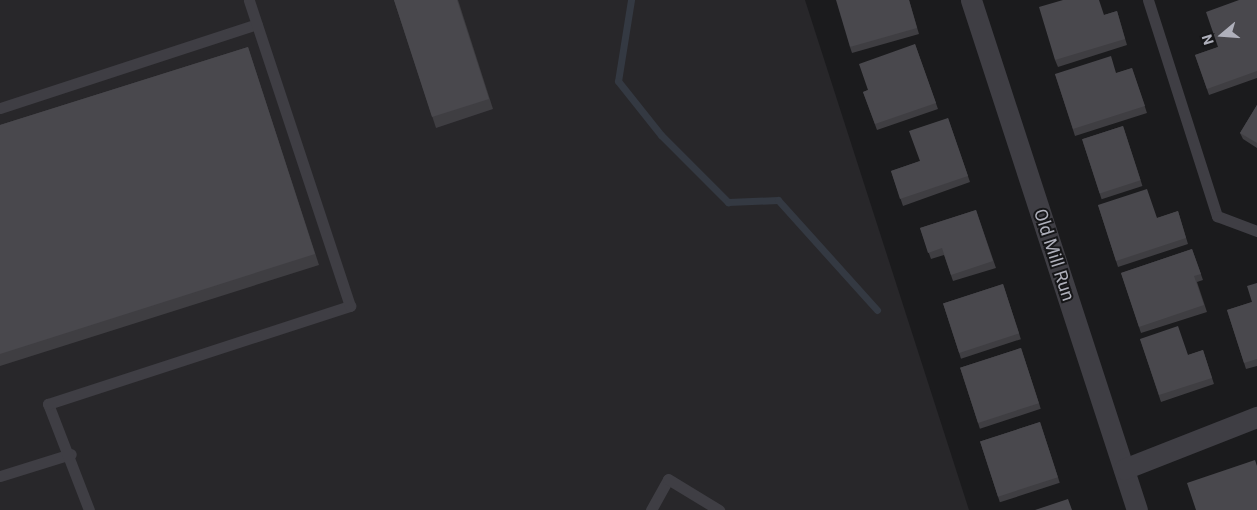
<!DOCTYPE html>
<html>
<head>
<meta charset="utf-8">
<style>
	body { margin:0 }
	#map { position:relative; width:1257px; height:510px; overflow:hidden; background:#1b1b1d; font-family:Roboto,sans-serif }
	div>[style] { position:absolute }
	.built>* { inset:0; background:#28272a }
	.stream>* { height:7px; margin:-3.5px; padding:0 3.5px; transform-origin:3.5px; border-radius:3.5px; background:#343942 }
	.service>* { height:11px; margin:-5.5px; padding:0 5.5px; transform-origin:5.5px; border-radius:5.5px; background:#3f3e44 }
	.minor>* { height:21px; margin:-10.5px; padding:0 10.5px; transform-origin:10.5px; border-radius:10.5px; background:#3f3e44 }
	.wall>* { inset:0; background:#3f3e42; transform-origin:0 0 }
	.building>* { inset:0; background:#49484d; transform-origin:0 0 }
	span { translate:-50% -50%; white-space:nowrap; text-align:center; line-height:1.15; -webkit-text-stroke:4px #161618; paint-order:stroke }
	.street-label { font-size:18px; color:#afb0bb }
	.north { position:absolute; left:1197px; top:10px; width:50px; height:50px; -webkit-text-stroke:4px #161618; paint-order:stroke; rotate:252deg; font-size:14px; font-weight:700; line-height:20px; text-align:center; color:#afb0bb }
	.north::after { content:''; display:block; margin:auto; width:18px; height:22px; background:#afb0bb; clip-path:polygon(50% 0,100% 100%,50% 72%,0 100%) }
</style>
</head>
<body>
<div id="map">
	<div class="built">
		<i style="clip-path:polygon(0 0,805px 0,969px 510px,0 510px)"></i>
	</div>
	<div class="stream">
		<i style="left:631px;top:0;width:82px;rotate:99.1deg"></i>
		<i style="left:618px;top:81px;width:69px;rotate:51.5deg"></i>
		<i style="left:661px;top:135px;width:95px;rotate:45deg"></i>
		<i style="left:728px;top:202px;width:50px;rotate:-2.3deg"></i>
		<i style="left:778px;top:200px;width:148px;rotate:48deg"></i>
	</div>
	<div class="service">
		<i style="left:1148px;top:0;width:227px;rotate:72.3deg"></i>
		<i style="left:1217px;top:216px;width:43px;rotate:20.6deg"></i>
		<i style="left:0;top:108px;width:270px;rotate:-18.1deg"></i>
		<i style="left:0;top:476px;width:74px;rotate:-17.2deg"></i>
		<i style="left:89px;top:510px;width:114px;rotate:-111.1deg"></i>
		<i style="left:48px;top:404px;width:318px;rotate:-18deg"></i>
		<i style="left:350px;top:306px;width:322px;rotate:-108.3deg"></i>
		<i style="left:651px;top:510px;width:35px;rotate:-61deg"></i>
		<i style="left:668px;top:479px;width:60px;rotate:31.3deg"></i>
	</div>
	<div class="minor">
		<i style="left:971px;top:0;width:536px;rotate:71.97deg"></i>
		<i style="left:1124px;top:469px;width:143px;rotate:-21.4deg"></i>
	</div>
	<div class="wall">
		<i style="clip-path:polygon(394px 0,458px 0,493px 109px,436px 128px)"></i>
		<i style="clip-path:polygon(909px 0,919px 34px,852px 53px,850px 47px)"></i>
		<i style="clip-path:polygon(1257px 0,1257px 78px,1209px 95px,1195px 55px,1218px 47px)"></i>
		<i style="clip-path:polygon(1117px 11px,1127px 45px,1058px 67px,1055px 60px,1104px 15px)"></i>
		<i style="clip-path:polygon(915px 44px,938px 109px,877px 130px,863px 92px,868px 90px)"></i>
		<i style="clip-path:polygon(248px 47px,319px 265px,0 366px,0 125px)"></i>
		<i style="clip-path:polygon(1132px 68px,1147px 113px,1075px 136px,1055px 74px,1117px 73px)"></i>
		<i style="clip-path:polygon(1257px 105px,1257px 148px,1243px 139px,1240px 133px)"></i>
		<i style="clip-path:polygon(948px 118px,970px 182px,903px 206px,891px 171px,920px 161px)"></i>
		<i style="left:1123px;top:126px;width:63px;height:43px;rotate:72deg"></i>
		<i style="clip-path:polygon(1098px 205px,1157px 218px,1178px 211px,1188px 244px,1118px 267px)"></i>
		<i style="clip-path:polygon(976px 210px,996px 268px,953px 281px,944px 255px,931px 259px,920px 228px)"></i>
		<i style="clip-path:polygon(1192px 249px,1203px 280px,1197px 282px,1207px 312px,1141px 333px,1121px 273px)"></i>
		<i style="clip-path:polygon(1257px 283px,1257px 366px,1246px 369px,1227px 310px,1252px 302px)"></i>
		<i style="left:1003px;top:284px;width:58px;height:63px;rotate:72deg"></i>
		<i style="clip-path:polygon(1140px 339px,1188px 355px,1203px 350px,1214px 384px,1161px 402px)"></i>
		<i style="left:1021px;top:348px;width:64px;height:64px;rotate:72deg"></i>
		<i style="left:1040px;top:422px;width:64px;height:63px;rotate:72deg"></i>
	</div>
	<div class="building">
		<i style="clip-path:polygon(394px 0,457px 0,489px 99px,432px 117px)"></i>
		<i style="clip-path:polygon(836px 0,909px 0,917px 28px,850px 47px)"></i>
		<i style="clip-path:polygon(1063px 0,1099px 0,1104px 15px,1117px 11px,1125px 39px,1055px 60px,1039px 7px)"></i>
		<i style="clip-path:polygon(1239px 0,1257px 0,1257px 71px,1207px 89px,1195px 55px,1218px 47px,1206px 12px)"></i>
		<i style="clip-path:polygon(915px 44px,936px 103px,875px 124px,863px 92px,868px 90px,859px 64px)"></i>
		<i style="clip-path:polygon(248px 47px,315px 254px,0 354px,0 125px)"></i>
		<i style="clip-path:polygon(1111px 56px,1116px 73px,1132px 68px,1145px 106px,1073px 129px,1055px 74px)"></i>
		<i style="clip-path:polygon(1257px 105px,1257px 143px,1240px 133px)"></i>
		<i style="clip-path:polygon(948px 118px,968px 176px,900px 199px,891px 171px,920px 161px,909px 131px)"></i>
		<i style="left:1123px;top:126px;width:57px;height:43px;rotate:72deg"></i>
		<i style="clip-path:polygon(1147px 189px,1157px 218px,1178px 211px,1186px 238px,1116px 261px,1098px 205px)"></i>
		<i style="clip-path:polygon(976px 210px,993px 261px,951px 275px,942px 248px,928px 253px,920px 228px)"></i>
		<i style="clip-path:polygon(1192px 249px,1201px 274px,1194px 276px,1204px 305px,1139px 327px,1121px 273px)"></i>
		<i style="clip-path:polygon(1257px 283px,1257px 359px,1244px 363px,1227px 310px,1252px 302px,1247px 286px)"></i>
		<i style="left:1003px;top:284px;width:52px;height:63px;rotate:72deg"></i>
		<i style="clip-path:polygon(1178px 326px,1188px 355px,1203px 350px,1212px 378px,1159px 395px,1140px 339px)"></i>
		<i style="left:1021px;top:348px;width:58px;height:64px;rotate:72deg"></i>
		<i style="left:1040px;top:422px;width:58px;height:63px;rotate:72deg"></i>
		<i style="clip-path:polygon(1255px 460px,1257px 466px,1257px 510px,1196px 510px,1187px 483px)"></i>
		<i style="clip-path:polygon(1068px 499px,1072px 510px,1035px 510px)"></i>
	</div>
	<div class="street-label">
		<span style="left:1054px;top:255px;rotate:72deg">Old Mill Run</span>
	</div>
	<div class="north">N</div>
</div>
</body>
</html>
